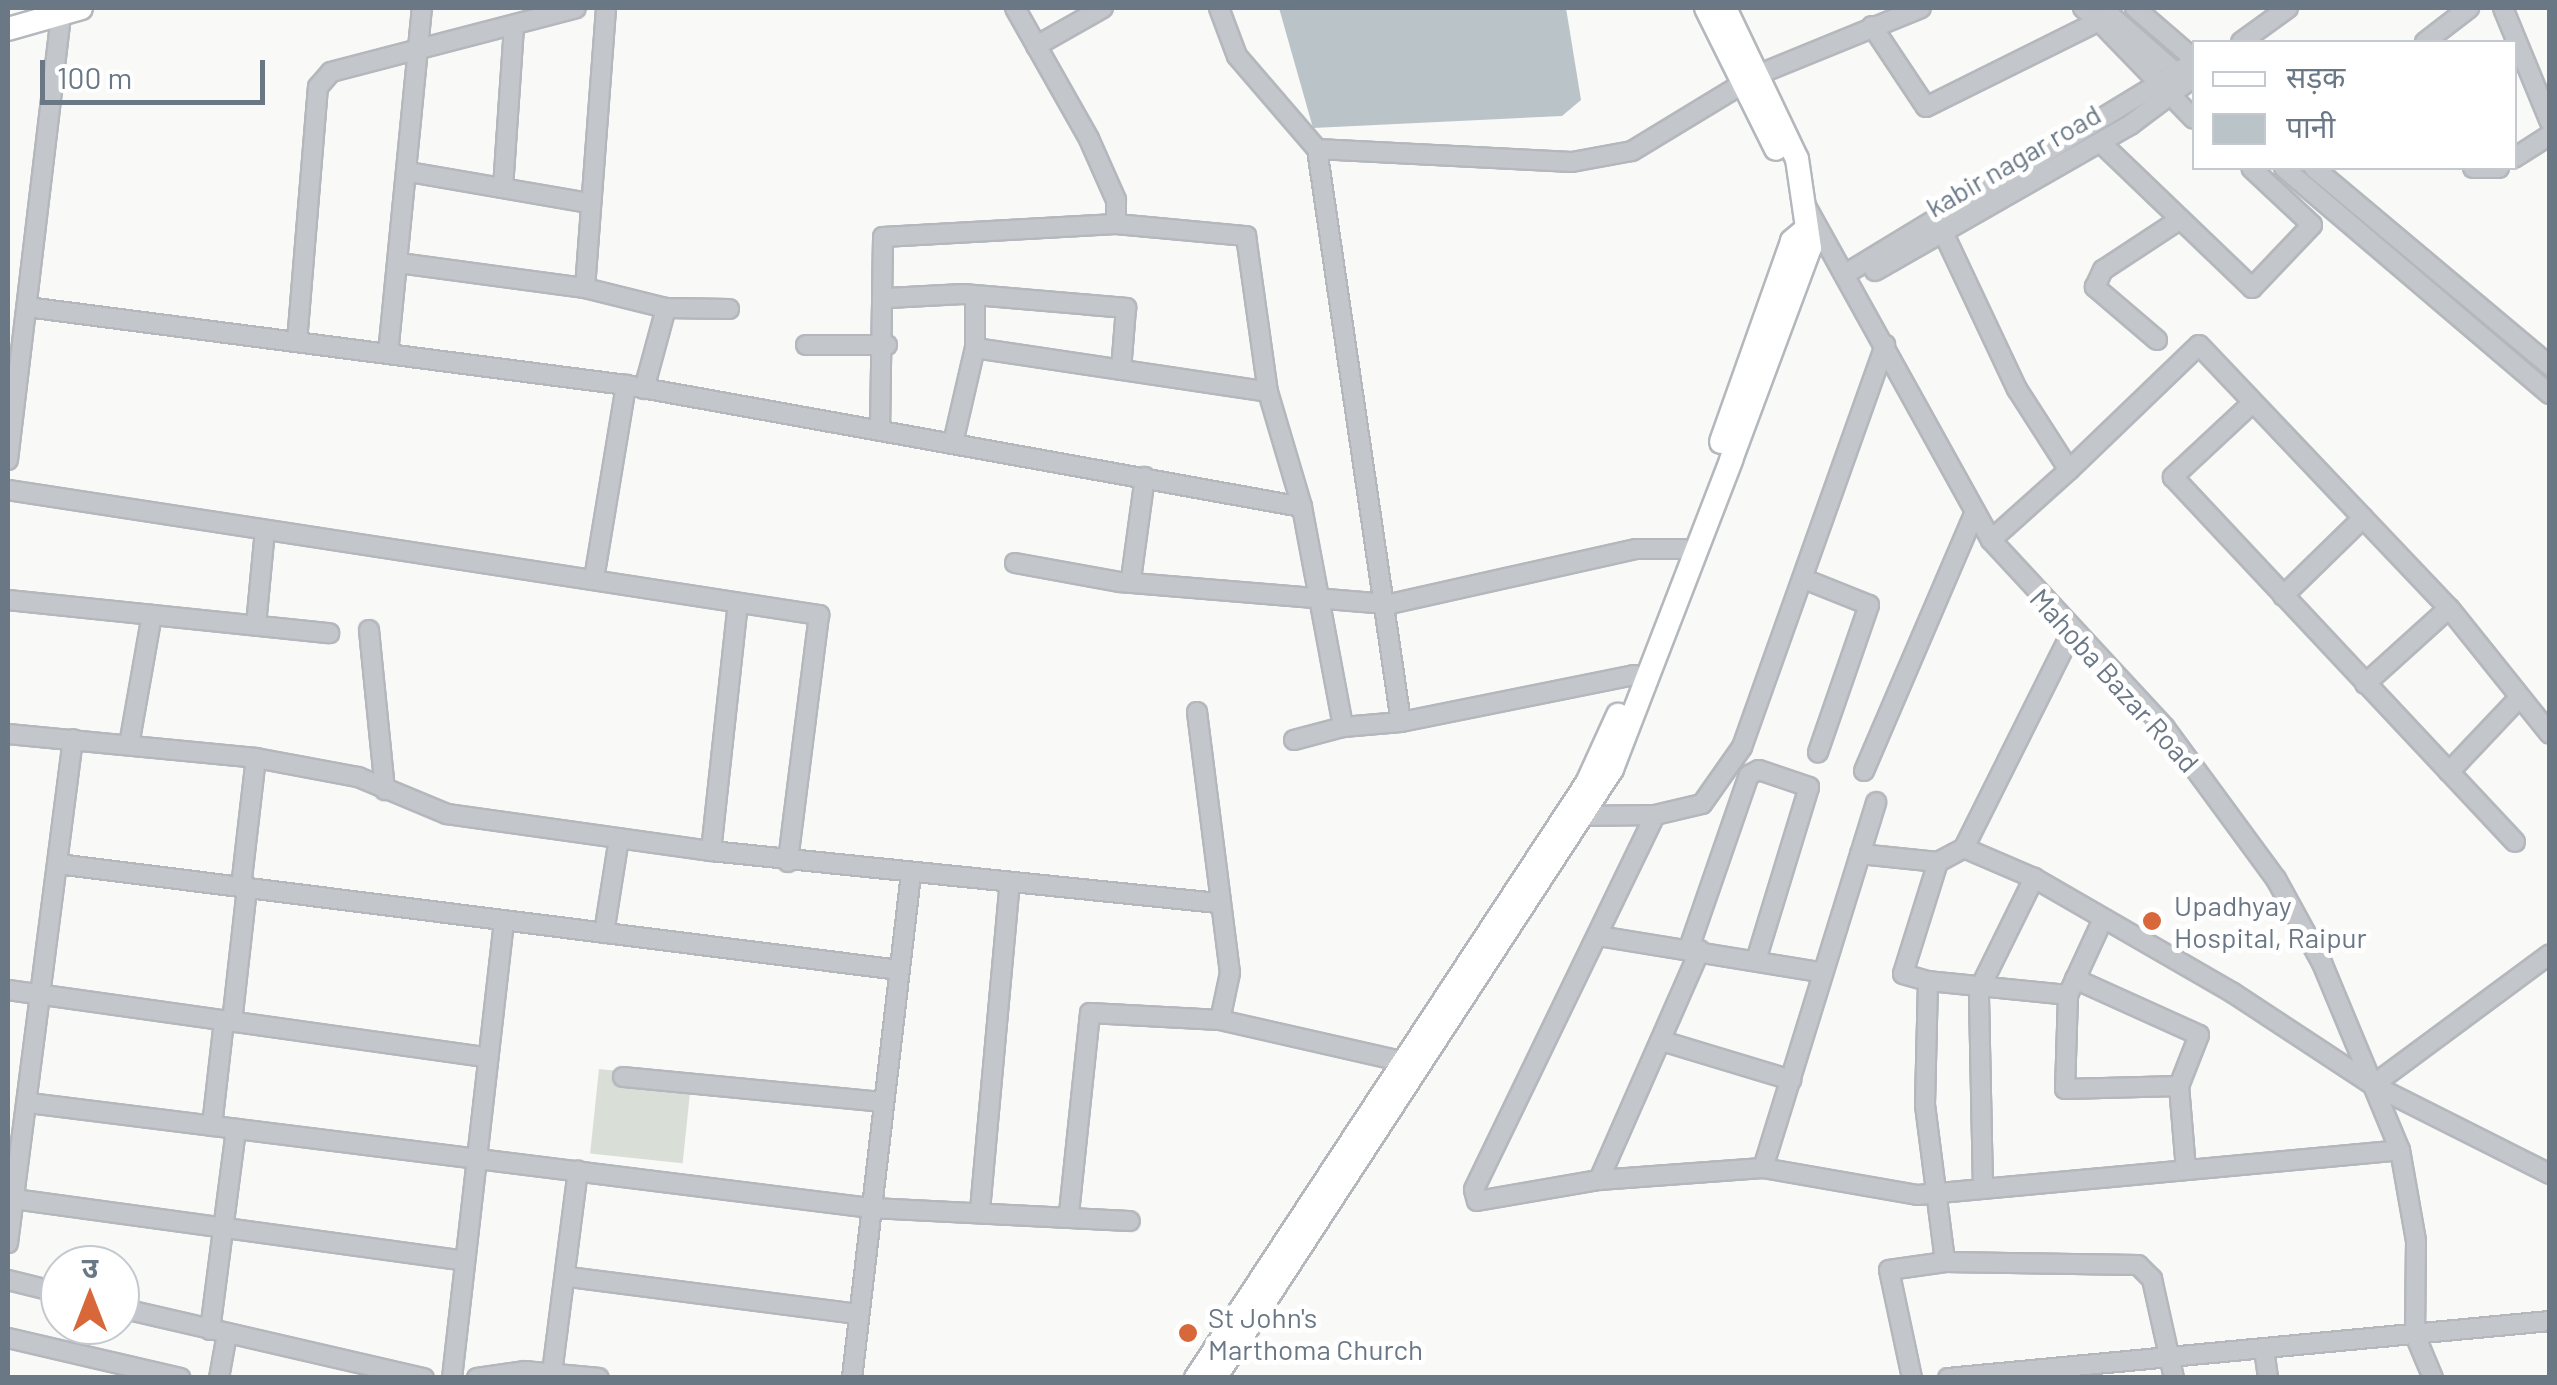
<!DOCTYPE html>
<html>
<head>
<meta charset="utf-8">
<style>
	body { margin:0 }
	#map { position:relative; width:2557px; height:1385px; overflow:hidden; background:#f9f9f7; font-family:Barlow,"Noto Sans Devanagari",sans-serif }
	div>[style] { position:absolute }
	.green>* { inset:0; background:#d9ded7; transform-origin:0 0 }
	.water>* { inset:0; background:#bac3c8 }
	.roads { filter:drop-shadow(2px 0 #b4b8bd) drop-shadow(-2px 0 #b4b8bd) drop-shadow(0 2px #b4b8bd) drop-shadow(0 -2px #b4b8bd) }
	.minor>* { height:18px; margin:-9px; padding:0 9px; transform-origin:9px; border-radius:9px; background:#c3c6ca }
	.major>* { height:22px; margin:-11px; padding:0 11px; transform-origin:11px; border-radius:11px; background:#fff }
	.dots>* { width:28px; height:28px; translate:-50% -50%; box-sizing:border-box; border:5px solid #fff; border-radius:50% }
	span { translate:-50% -50%; white-space:nowrap; text-align:center; line-height:1.15; -webkit-text-stroke:10px #fff; paint-order:stroke }
	.street-label { font-size:28px; color:#6a7886 }
	.poi-label { font-size:28px; color:#6a7886 }
	.left { translate:0 -50%; text-align:left }
	.frame { position:absolute; inset:0; border:10px solid #6a7886; pointer-events:none }
	.legend { position:absolute; left:2192px; top:40px; width:325px; height:130px; box-sizing:border-box; background:#fff; border:2px solid #c3c9cf; margin:0; padding:12px 18px; list-style:none; font-size:30px; color:#6a7886 }
	.legend li { display:flex; align-items:center; gap:20px; height:50px }
	.legend b { width:50px; border:2px solid #c3c9cf }
	.north { position:absolute; left:40px; top:1245px; width:100px; height:100px; box-sizing:border-box; background:#fff; border:2px solid #c3c9cf; border-radius:50%; rotate:0deg; font-size:28px; font-weight:700; line-height:40px; text-align:center; color:#6a7886 }
	.north::after { content:''; display:block; margin:auto; width:35px; height:45px; background:#d86739; clip-path:polygon(50% 0,100% 100%,50% 72%,0 100%) }
	.scale { position:absolute; left:40px; top:60px; width:225px; height:45px; box-sizing:border-box; border:5px solid #6a7886; border-top:0; padding-left:12px; font-size:30px; line-height:35px; white-space:nowrap; color:#6a7886; -webkit-text-stroke:8px #fff; paint-order:stroke }
</style>
</head>
<body>
<div id="map">
	<div class="green">
		<i style="left:599px;top:1069px;width:93px;height:85px;rotate:6deg"></i>
	</div>
	<div class="water">
		<i style="clip-path:polygon(1279px 8px,1566px 8px,1581px 100px,1562px 116px,1313px 128px)"></i>
	</div>
	<div class="roads">
		<div class="minor">
			<i style="left:1015px;top:8px;width:150px;rotate:60.5deg"></i>
			<i style="left:1089px;top:139px;width:67px;rotate:66.1deg"></i>
			<i style="left:1116px;top:200px;width:24px;rotate:90deg"></i>
			<i style="left:1219px;top:8px;width:51px;rotate:69.4deg"></i>
			<i style="left:1237px;top:56px;width:123px;rotate:49.3deg"></i>
			<i style="left:1317px;top:149px;width:255px;rotate:2.9deg"></i>
			<i style="left:1572px;top:162px;width:61px;rotate:-10.4deg"></i>
			<i style="left:1632px;top:151px;width:146px;rotate:-31.3deg"></i>
			<i style="left:1757px;top:75px;width:177px;rotate:-22.2deg"></i>
			<i style="left:2083px;top:8px;width:21px;rotate:39deg"></i>
			<i style="left:2102px;top:8px;width:108px;rotate:41.2deg"></i>
			<i style="left:2135px;top:8px;width:78px;rotate:40.8deg"></i>
			<i style="left:2503px;top:8px;width:123px;rotate:67.6deg"></i>
			<i style="left:1872px;top:26px;width:97px;rotate:56.3deg"></i>
			<i style="left:1926px;top:107px;width:193px;rotate:-26.4deg"></i>
			<i style="left:2099px;top:21px;width:136px;rotate:45.9deg"></i>
			<i style="left:2241px;top:42px;width:58px;rotate:-35.9deg"></i>
			<i style="left:2425px;top:42px;width:56px;rotate:-37.7deg"></i>
			<i style="left:1036px;top:46px;width:77px;rotate:-29.6deg"></i>
			<i style="left:2100px;top:142px;width:211px;rotate:43.8deg"></i>
			<i style="left:2252px;top:288px;width:87px;rotate:-46.4deg"></i>
			<i style="left:2312px;top:225px;width:83px;rotate:-136.9deg"></i>
			<i style="left:1317px;top:149px;width:579px;rotate:81.66deg"></i>
			<i style="left:1401px;top:722px;width:238px;rotate:-11.4deg"></i>
			<i style="left:1634px;top:675px;width:15px;rotate:20deg"></i>
			<i style="left:2514px;top:158px;width:43px;rotate:-32.6deg"></i>
			<i style="left:2284px;top:168px;width:349px;rotate:40.4deg"></i>
			<i style="left:2314px;top:168px;width:308px;rotate:40deg"></i>
			<i style="left:2473px;top:168px;width:26px"></i>
			<i style="left:409px;top:172px;width:183px;rotate:9.8deg"></i>
			<i style="left:503px;top:188px;width:161px;rotate:-86.1deg"></i>
			<i style="left:1807px;top:208px;width:380px;rotate:61deg"></i>
			<i style="left:1991px;top:540px;width:256px;rotate:47.2deg"></i>
			<i style="left:2165px;top:728px;width:187px;rotate:53.7deg"></i>
			<i style="left:2276px;top:879px;width:96px;rotate:61.3deg"></i>
			<i style="left:2322px;top:963px;width:203px;rotate:67.4deg"></i>
			<i style="left:2400px;top:1150px;width:92px;rotate:80deg"></i>
			<i style="left:2416px;top:1241px;width:94px;rotate:90.6deg"></i>
			<i style="left:2415px;top:1335px;width:47px;rotate:67.3deg"></i>
			<i style="left:1943px;top:232px;width:174px;rotate:64.8deg"></i>
			<i style="left:2017px;top:389px;width:96px;rotate:57.3deg"></i>
			<i style="left:2069px;top:470px;width:180px;rotate:-43.9deg"></i>
			<i style="left:2199px;top:345px;width:363px;rotate:46.5deg"></i>
			<i style="left:2449px;top:608px;width:161px;rotate:51.3deg"></i>
			<i style="left:399px;top:263px;width:188px;rotate:7.7deg"></i>
			<i style="left:585px;top:288px;width:83px;rotate:13.9deg"></i>
			<i style="left:666px;top:308px;width:63px;rotate:0.9deg"></i>
			<i style="left:1875px;top:271px;width:294px;rotate:-29.8deg"></i>
			<i style="left:2130px;top:125px;width:80px;rotate:-36.9deg"></i>
			<i style="left:1847px;top:273px;width:406px;rotate:-31.3deg"></i>
			<i style="left:585px;top:288px;width:281px;rotate:-85.7deg"></i>
			<i style="left:888px;top:298px;width:75px;rotate:-3.1deg"></i>
			<i style="left:963px;top:294px;width:164px;rotate:4.9deg"></i>
			<i style="left:1126px;top:308px;width:62px;rotate:94.6deg"></i>
			<i style="left:27px;top:307px;width:604px;rotate:7.42deg"></i>
			<i style="left:626px;top:385px;width:687px;rotate:10.23deg"></i>
			<i style="left:2157px;top:340px;width:82px;rotate:-139.5deg"></i>
			<i style="left:2095px;top:287px;width:19px;rotate:-65deg"></i>
			<i style="left:2103px;top:270px;width:91px;rotate:-33.3deg"></i>
			<i style="left:297px;top:342px;width:256px;rotate:-85.3deg"></i>
			<i style="left:318px;top:87px;width:20px;rotate:-49deg"></i>
			<i style="left:331px;top:72px;width:253px;rotate:-14.6deg"></i>
			<i style="left:806px;top:345px;width:81px"></i>
			<i style="left:975px;top:348px;width:296px;rotate:8.5deg"></i>
			<i style="left:388px;top:354px;width:348px;rotate:-84.4deg"></i>
			<i style="left:644px;top:389px;width:84px;rotate:-74.8deg"></i>
			<i style="left:2248px;top:407px;width:103px;rotate:137deg"></i>
			<i style="left:2173px;top:477px;width:500px;rotate:46.86deg"></i>
			<i style="left:880px;top:430px;width:193px;rotate:-89.1deg"></i>
			<i style="left:883px;top:237px;width:233px;rotate:-3.2deg"></i>
			<i style="left:1116px;top:224px;width:131px;rotate:5.3deg"></i>
			<i style="left:1246px;top:236px;width:158px;rotate:82deg"></i>
			<i style="left:1268px;top:392px;width:120px;rotate:73.5deg"></i>
			<i style="left:1302px;top:507px;width:224px;rotate:79.4deg"></i>
			<i style="left:1343px;top:727px;width:58px;rotate:-4.9deg"></i>
			<i style="left:953px;top:443px;width:98px;rotate:-77deg"></i>
			<i style="left:975px;top:348px;width:50px;rotate:-90deg"></i>
			<i style="left:8px;top:460px;width:450px;rotate:-83.2deg"></i>
			<i style="left:8px;top:490px;width:821px;rotate:8.76deg"></i>
			<i style="left:819px;top:615px;width:249px;rotate:97.2deg"></i>
			<i style="left:1991px;top:540px;width:105px;rotate:-41.9deg"></i>
			<i style="left:1015px;top:563px;width:107px;rotate:10.3deg"></i>
			<i style="left:1120px;top:582px;width:271px;rotate:4.7deg"></i>
			<i style="left:1390px;top:604px;width:252px;rotate:-12.6deg"></i>
			<i style="left:1636px;top:549px;width:48px"></i>
			<i style="left:594px;top:579px;width:197px;rotate:-80.6deg"></i>
			<i style="left:1131px;top:579px;width:103px;rotate:-82.2deg"></i>
			<i style="left:1804px;top:579px;width:70px;rotate:21.8deg"></i>
			<i style="left:1869px;top:605px;width:156px;rotate:109.1deg"></i>
			<i style="left:2283px;top:596px;width:112px;rotate:-44.3deg"></i>
			<i style="left:8px;top:600px;width:323px;rotate:5.9deg"></i>
			<i style="left:256px;top:625px;width:95px;rotate:-84.6deg"></i>
			<i style="left:369px;top:630px;width:161px;rotate:84.3deg"></i>
			<i style="left:2365px;top:684px;width:113px;rotate:-42.1deg"></i>
			<i style="left:1197px;top:712px;width:263px;rotate:82.8deg"></i>
			<i style="left:1230px;top:973px;width:48px;rotate:102deg"></i>
			<i style="left:8px;top:734px;width:249px;rotate:5.5deg"></i>
			<i style="left:256px;top:758px;width:104px;rotate:10.6deg"></i>
			<i style="left:358px;top:777px;width:96px;rotate:22.6deg"></i>
			<i style="left:447px;top:814px;width:267px;rotate:8deg"></i>
			<i style="left:711px;top:851px;width:510px;rotate:5.86deg"></i>
			<i style="left:1294px;top:740px;width:51px;rotate:-14.9deg"></i>
			<i style="left:129px;top:745px;width:132px;rotate:-80deg"></i>
			<i style="left:1864px;top:771px;width:282px;rotate:-66.8deg"></i>
			<i style="left:2449px;top:772px;width:102px;rotate:-46.6deg"></i>
			<i style="left:1655px;top:815px;width:416px;rotate:115.8deg"></i>
			<i style="left:1474px;top:1190px;width:11px;rotate:75deg"></i>
			<i style="left:1477px;top:1201px;width:124px;rotate:-9.8deg"></i>
			<i style="left:1599px;top:1180px;width:164px;rotate:-4.2deg"></i>
			<i style="left:1763px;top:1168px;width:157px;rotate:9.9deg"></i>
			<i style="left:1918px;top:1195px;width:484px;rotate:-5.3deg"></i>
			<i style="left:1575px;top:816px;width:80px;rotate:-0.7deg"></i>
			<i style="left:1655px;top:815px;width:48px;rotate:-13.2deg"></i>
			<i style="left:1702px;top:804px;width:70px;rotate:-54.9deg"></i>
			<i style="left:1742px;top:747px;width:427px;rotate:-70.4deg"></i>
			<i style="left:1964px;top:848px;width:76px;rotate:23.2deg"></i>
			<i style="left:2034px;top:878px;width:230px;rotate:30deg"></i>
			<i style="left:2233px;top:993px;width:168px;rotate:33.3deg"></i>
			<i style="left:2373px;top:1085px;width:198px;rotate:26.7deg"></i>
			<i style="left:711px;top:851px;width:249px;rotate:-83.8deg"></i>
			<i style="left:1860px;top:854px;width:78px;rotate:5.9deg"></i>
			<i style="left:1938px;top:862px;width:30px;rotate:-28deg"></i>
			<i style="left:1964px;top:848px;width:242px;rotate:-63.5deg"></i>
			<i style="left:1938px;top:862px;width:117px;rotate:107.4deg"></i>
			<i style="left:1903px;top:974px;width:26px;rotate:16deg"></i>
			<i style="left:1928px;top:981px;width:124px;rotate:91.4deg"></i>
			<i style="left:1925px;top:1105px;width:158px;rotate:82.7deg"></i>
			<i style="left:58px;top:864px;width:848px;rotate:7.18deg"></i>
			<i style="left:241px;top:887px;width:130px;rotate:-83.4deg"></i>
			<i style="left:2103px;top:919px;width:84px;rotate:114.7deg"></i>
			<i style="left:2068px;top:995px;width:94px;rotate:91.8deg"></i>
			<i style="left:2065px;top:1089px;width:114px;rotate:-1.5deg"></i>
			<i style="left:604px;top:933px;width:96px;rotate:-81deg"></i>
			<i style="left:1599px;top:936px;width:224px;rotate:9.3deg"></i>
			<i style="left:1689px;top:948px;width:183px;rotate:-70.9deg"></i>
			<i style="left:1749px;top:775px;width:11px;rotate:-27deg"></i>
			<i style="left:1759px;top:770px;width:53px;rotate:18.8deg"></i>
			<i style="left:1809px;top:787px;width:181px;rotate:107deg"></i>
			<i style="left:2075px;top:979px;width:136px;rotate:24.3deg"></i>
			<i style="left:2199px;top:1035px;width:55px;rotate:111.4deg"></i>
			<i style="left:2179px;top:1086px;width:84px;rotate:85.2deg"></i>
			<i style="left:1928px;top:981px;width:141px;rotate:5.7deg"></i>
			<i style="left:8px;top:990px;width:482px;rotate:8deg"></i>
			<i style="left:232px;top:1022px;width:135px;rotate:-83.6deg"></i>
			<i style="left:1662px;top:1041px;width:135px;rotate:16.8deg"></i>
			<i style="left:623px;top:1077px;width:261px;rotate:5.5deg"></i>
			<i style="left:2373px;top:1085px;width:220px;rotate:-36.5deg"></i>
			<i style="left:29px;top:1103px;width:849px;rotate:7.11deg"></i>
			<i style="left:871px;top:1208px;width:259px;rotate:2.9deg"></i>
			<i style="left:212px;top:1126px;width:106px;rotate:-83.5deg"></i>
			<i style="left:1763px;top:1168px;width:383px;rotate:-72.8deg"></i>
			<i style="left:1599px;top:1180px;width:251px;rotate:-66.3deg"></i>
			<i style="left:1983px;top:1188px;width:198px;rotate:-91.2deg"></i>
			<i style="left:1979px;top:990px;width:125px;rotate:-63.8deg"></i>
			<i style="left:14px;top:1199px;width:450px;rotate:7.8deg"></i>
			<i style="left:980px;top:1210px;width:328px;rotate:-84.8deg"></i>
			<i style="left:1069px;top:1213px;width:201px;rotate:-84deg"></i>
			<i style="left:1090px;top:1013px;width:130px;rotate:3.1deg"></i>
			<i style="left:1220px;top:1020px;width:198px;rotate:12.8deg"></i>
			<i style="left:8px;top:1243px;width:508px;rotate:-82.65deg"></i>
			<i style="left:569px;top:1277px;width:292px;rotate:7.3deg"></i>
			<i style="left:8px;top:1280px;width:54px;rotate:14deg"></i>
			<i style="left:120px;top:1308px;width:312px;rotate:13deg"></i>
			<i style="left:210px;top:1330px;width:203px;rotate:-82.6deg"></i>
			<i style="left:8px;top:1338px;width:177px;rotate:13.1deg"></i>
			<i style="left:2264px;top:1349px;width:29px;rotate:82deg"></i>
			<i style="left:552px;top:1373px;width:204px;rotate:-82.7deg"></i>
			<i style="left:219px;top:1378px;width:45px;rotate:-79.7deg"></i>
			<i style="left:452px;top:1378px;width:461px;rotate:-83.5deg"></i>
			<i style="left:477px;top:1378px;width:49px;rotate:-8.3deg"></i>
			<i style="left:525px;top:1371px;width:74px;rotate:5.4deg"></i>
			<i style="left:852px;top:1378px;width:507px;rotate:-83.32deg"></i>
			<i style="left:1912px;top:1378px;width:110px;rotate:-102deg"></i>
			<i style="left:1889px;top:1270px;width:57px;rotate:-8.1deg"></i>
			<i style="left:1945px;top:1262px;width:193px;rotate:0.9deg"></i>
			<i style="left:2138px;top:1265px;width:20px;rotate:45deg"></i>
			<i style="left:2152px;top:1279px;width:101px;rotate:77.5deg"></i>
			<i style="left:1948px;top:1378px;width:605px;rotate:-5.41deg"></i>
		</div>
		<div class="major">
			<i style="left:1706px;top:8px;width:157px;rotate:63.6deg"></i>
			<i style="left:8px;top:29px;width:76px;rotate:-16deg"></i>
			<i style="left:1721px;top:442px;width:213px;rotate:-70.5deg"></i>
			<i style="left:1792px;top:241px;width:16px;rotate:-40deg"></i>
			<i style="left:1196px;top:1378px;width:712px;rotate:-56.69deg"></i>
			<i style="left:1587px;top:783px;width:75px;rotate:-65.5deg"></i>
			<i style="left:1215px;top:1378px;width:727px;rotate:-56.9deg"></i>
			<i style="left:1612px;top:769px;width:331px;rotate:-68.9deg"></i>
			<i style="left:1731px;top:460px;width:226px;rotate:-69.6deg"></i>
			<i style="left:1810px;top:248px;width:90px;rotate:-98.3deg"></i>
			<i style="left:1797px;top:159px;width:167px;rotate:-115.5deg"></i>
		</div>
	</div>
	<div class="dots">
		<i style="left:2152px;top:921px;background:#d86739"></i>
		<i style="left:1188px;top:1333px;background:#d86739"></i>
	</div>
	<div class="street-label">
		<span style="left:2013px;top:160px;rotate:-30deg">kabir nagar road</span>
		<span style="left:2115px;top:680px;rotate:48deg">Mahoba Bazar Road</span>
	</div>
	<div class="poi-label">
		<span class="left" style="left:2174px;top:921px">Upadhyay<br>Hospital, Raipur</span>
		<span class="left" style="left:1208px;top:1333px">St John's<br>Marthoma Church</span>
	</div>
	<div class="frame"></div>
	<ul class="legend">
	<li><b style="height:12px;background:#fff"></b>सड़क</li>
	<li><b style="height:28px;background:#bac3c8"></b>पानी</li>
	</ul>
	<div class="north">उ</div>
	<div class="scale">100 m</div>
</div>
</body>
</html>
